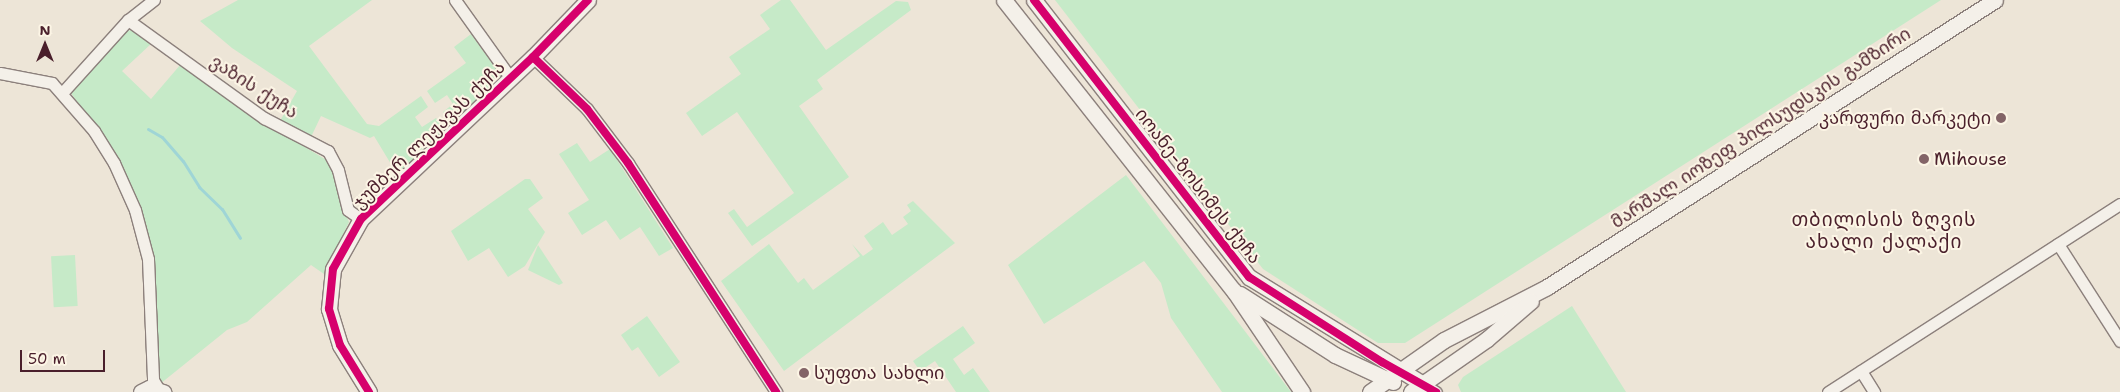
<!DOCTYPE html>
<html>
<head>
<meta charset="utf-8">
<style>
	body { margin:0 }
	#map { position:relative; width:2120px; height:392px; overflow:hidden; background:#ede5d7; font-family:"Shantell Sans","Noto Sans Georgian",sans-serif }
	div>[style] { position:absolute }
	.green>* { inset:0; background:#c6eac8; transform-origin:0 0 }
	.stream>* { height:3px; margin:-1.5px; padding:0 1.5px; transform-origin:1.5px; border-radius:1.5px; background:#9fd5d6 }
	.roads { filter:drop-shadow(1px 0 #8c807c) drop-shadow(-1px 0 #8c807c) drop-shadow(0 1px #8c807c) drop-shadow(0 -1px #8c807c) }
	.street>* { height:11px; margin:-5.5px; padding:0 5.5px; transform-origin:5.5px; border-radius:5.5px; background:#f4f0e9 }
	.secondary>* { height:15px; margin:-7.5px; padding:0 7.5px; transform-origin:7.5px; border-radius:7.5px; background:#f4f0e9 }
	.cycleway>* { height:8px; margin:-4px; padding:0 4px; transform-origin:4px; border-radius:4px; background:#d6006c }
	.dots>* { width:14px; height:14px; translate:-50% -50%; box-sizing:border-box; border:2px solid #fcf5e5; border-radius:50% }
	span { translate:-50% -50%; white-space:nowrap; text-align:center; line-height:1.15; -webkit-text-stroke:4px #fcf5e5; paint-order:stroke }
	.street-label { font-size:18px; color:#4a1f2b }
	.poi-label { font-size:18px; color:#4a1f2b }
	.right { translate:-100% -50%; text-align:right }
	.left { translate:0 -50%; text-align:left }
	.neighbourhood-label { font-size:19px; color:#4a1f2b; letter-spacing:1px }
	.north { position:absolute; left:20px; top:20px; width:50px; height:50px; -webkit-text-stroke:4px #fcf5e5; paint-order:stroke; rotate:0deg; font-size:14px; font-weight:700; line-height:20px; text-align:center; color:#4a1f2b }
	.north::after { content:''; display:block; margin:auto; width:18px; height:22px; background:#4a1f2b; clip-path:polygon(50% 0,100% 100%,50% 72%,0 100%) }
	.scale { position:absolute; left:20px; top:350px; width:85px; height:22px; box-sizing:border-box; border:2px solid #4a1f2b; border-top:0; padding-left:6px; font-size:15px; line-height:18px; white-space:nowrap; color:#4a1f2b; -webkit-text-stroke:4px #fcf5e5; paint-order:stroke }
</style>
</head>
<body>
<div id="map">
	<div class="green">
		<i style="clip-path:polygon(238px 0,372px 0,309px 46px,367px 124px,379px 126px,421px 96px,428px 107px,415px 117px,422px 127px,436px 118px,447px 131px,397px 174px,374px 136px,370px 138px,321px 116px,311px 137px,280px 121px,297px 91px,232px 48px,200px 21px)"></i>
		<i style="clip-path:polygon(781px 0,790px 0,826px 50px,896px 1px,908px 2px,911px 10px,817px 80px,823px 89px,799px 106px,849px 177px,752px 246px,728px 213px,734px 209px,747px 227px,794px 193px,737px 112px,702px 136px,686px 113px,741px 74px,729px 57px,770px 29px,760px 15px)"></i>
		<i style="clip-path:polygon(1055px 0,1941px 0,1405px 343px,1378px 343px,1263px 269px)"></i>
		<i style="clip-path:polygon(134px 30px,152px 43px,122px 71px,151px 99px,181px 64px,257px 118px,328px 161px,336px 174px,339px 200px,349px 222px,324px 274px,311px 265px,247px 322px,227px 330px,160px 384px,155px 380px,155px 285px,118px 162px,69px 90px,124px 31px)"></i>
		<i style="clip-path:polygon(471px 34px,502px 77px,451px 124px,443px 112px,453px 104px,447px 95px,435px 103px,427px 91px,466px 63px,454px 47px)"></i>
		<i style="clip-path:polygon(577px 143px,590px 162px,610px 149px,673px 248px,659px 256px,640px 227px,620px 240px,606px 220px,582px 235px,568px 213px,589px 200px,559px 154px)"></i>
		<i style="clip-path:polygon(1126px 175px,1241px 326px,1291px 392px,1222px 392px,1171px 318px,1161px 283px,1144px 261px,1044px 324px,1008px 265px)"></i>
		<i style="clip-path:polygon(525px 179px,530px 179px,543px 198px,528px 209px,545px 232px,525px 266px,508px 277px,489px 248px,468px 261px,451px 231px)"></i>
		<i style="clip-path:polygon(913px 201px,955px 243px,784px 371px,721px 281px,769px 244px,798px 283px,804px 278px,813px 290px,860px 256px,852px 244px,863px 256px,873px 249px,864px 236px,883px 222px,892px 235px,908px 224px,903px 217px,911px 211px,907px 205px)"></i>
		<i style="clip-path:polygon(538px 245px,563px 283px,559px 285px,528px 270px)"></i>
		<i style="left:75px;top:255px;width:51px;height:24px;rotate:87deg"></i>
		<i style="clip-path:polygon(1572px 306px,1626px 392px,1461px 392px,1458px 385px,1463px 377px)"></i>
		<i style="clip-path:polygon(647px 316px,680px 362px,659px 377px,638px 347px,632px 351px,621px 335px)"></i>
		<i style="clip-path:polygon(963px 326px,975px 343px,953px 359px,964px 375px,973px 368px,990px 392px,956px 392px,935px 361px,920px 371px,913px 361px)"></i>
	</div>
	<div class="stream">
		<i style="left:148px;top:129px;width:16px;rotate:30deg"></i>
		<i style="left:162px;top:137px;width:32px;rotate:49deg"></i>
		<i style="left:183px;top:161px;width:31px;rotate:58deg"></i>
		<i style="left:199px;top:187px;width:32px;rotate:44deg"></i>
		<i style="left:222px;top:209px;width:34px;rotate:58deg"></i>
	</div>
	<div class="roads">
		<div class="street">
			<i style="left:455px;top:0;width:95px;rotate:54.5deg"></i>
			<i style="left:128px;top:20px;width:168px;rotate:35.8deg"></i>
			<i style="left:264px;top:118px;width:72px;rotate:27.3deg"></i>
			<i style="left:328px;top:151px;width:21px;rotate:62deg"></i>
			<i style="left:338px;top:170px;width:41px;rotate:76deg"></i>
			<i style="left:348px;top:210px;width:16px;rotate:35deg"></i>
			<i style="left:533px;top:57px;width:75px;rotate:43.9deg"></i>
			<i style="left:587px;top:109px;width:68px;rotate:52.8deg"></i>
			<i style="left:628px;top:163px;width:273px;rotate:57.1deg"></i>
			<i style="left:0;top:73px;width:53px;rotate:10.9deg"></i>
			<i style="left:52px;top:83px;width:64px;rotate:48.8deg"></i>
			<i style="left:94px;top:131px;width:38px;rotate:58deg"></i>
			<i style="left:114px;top:163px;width:51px;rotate:65.9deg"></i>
			<i style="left:135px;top:210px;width:51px;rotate:75.1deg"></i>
			<i style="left:148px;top:259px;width:121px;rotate:87.6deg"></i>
			<i style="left:153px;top:380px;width:9px;rotate:58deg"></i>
			<i style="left:62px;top:93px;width:98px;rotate:-47.9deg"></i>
			<i style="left:128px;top:20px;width:33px;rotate:-38deg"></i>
			<i style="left:2058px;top:244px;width:115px;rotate:57.4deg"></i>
			<i style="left:1861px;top:371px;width:25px;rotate:58deg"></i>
			<i style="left:1423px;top:384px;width:15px;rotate:32deg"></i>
			<i style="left:1828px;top:392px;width:347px;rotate:-32.8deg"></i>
		</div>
		<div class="secondary">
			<i style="left:1004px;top:0;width:371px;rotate:51.7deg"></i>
			<i style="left:1234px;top:291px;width:122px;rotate:56deg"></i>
			<i style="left:1034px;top:0;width:351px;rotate:52.2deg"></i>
			<i style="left:1249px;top:277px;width:204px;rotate:31.6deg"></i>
			<i style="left:1240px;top:294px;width:113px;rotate:32.7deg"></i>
			<i style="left:1335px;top:355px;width:64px;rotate:25deg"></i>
			<i style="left:141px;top:392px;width:9px;rotate:-27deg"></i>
			<i style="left:149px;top:388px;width:15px;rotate:16deg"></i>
			<i style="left:369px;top:392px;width:55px;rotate:-121.7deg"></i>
			<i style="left:340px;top:345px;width:38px;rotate:-107deg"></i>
			<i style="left:329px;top:309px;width:40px;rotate:-84.3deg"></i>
			<i style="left:333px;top:269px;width:57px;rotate:-60.8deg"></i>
			<i style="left:361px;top:219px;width:236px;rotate:-43.3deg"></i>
			<i style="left:533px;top:57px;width:79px;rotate:-46deg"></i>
			<i style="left:1370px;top:392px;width:90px;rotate:-35.1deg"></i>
			<i style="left:1444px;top:340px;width:116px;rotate:-27.2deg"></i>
			<i style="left:1547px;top:287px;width:532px;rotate:-32.64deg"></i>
			<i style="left:1411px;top:392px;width:93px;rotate:-34.9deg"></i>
			<i style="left:1487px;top:339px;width:58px;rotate:-40.8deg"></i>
		</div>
	</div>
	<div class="cycleway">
		<i style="left:1034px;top:0;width:351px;rotate:52.2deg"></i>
		<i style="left:1249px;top:277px;width:158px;rotate:32.6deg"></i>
		<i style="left:1382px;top:362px;width:62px;rotate:29.1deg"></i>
		<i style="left:533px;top:57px;width:75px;rotate:43.9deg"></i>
		<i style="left:587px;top:109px;width:68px;rotate:52.8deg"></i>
		<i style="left:628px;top:163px;width:273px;rotate:57.1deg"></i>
		<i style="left:369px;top:392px;width:55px;rotate:-121.7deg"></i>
		<i style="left:340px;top:345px;width:38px;rotate:-107deg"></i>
		<i style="left:329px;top:309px;width:40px;rotate:-84.3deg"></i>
		<i style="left:333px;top:269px;width:57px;rotate:-60.8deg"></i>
		<i style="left:361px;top:219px;width:236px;rotate:-43.3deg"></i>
		<i style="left:533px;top:57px;width:79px;rotate:-46deg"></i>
	</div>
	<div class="dots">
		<i style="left:2001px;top:118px;background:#836467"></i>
		<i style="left:1924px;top:159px;background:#836467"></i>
		<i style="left:804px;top:373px;background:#836467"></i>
	</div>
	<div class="street-label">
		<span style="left:254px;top:87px;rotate:33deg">ვაზის ქუჩა</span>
		<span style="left:1761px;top:128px;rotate:-33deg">მარშალ იოზეფ პილსუდსკის გამზირი</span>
		<span style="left:429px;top:135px;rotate:-44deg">ჯუმბერ ლეჟავას ქუჩა</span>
		<span style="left:1198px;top:186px;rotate:52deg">იოანე-ზოსიმეს ქუჩა</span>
	</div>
	<div class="poi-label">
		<span class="right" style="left:1991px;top:118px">კარფური მარკეტი</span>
		<span class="left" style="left:1934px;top:159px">Mihouse</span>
		<span class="left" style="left:814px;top:373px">სუფთა სახლი</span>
	</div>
	<div class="neighbourhood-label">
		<span style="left:1884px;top:231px">თბილისის ზღვის<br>ახალი ქალაქი</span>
	</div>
	<div class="north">N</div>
	<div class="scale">50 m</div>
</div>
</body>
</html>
